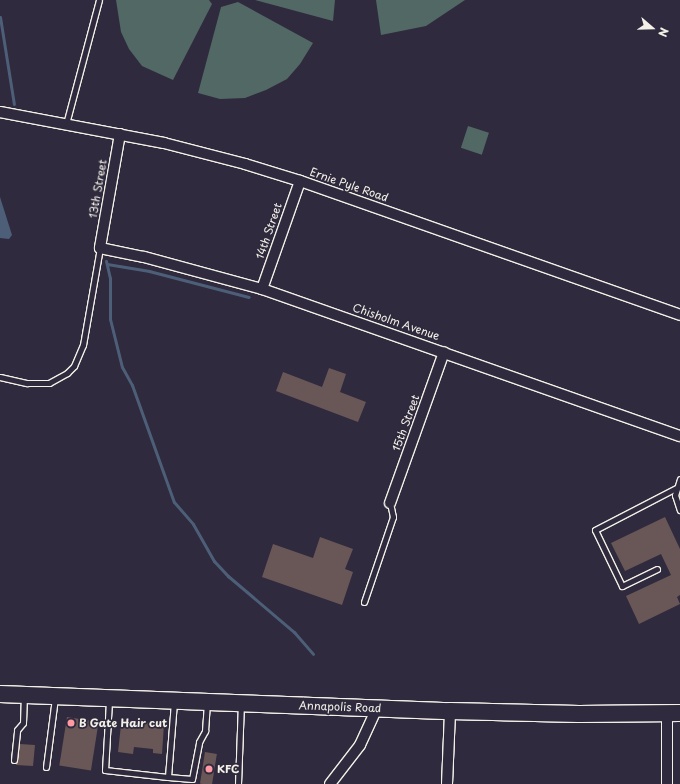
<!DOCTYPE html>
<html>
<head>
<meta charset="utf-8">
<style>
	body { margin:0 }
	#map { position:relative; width:680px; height:784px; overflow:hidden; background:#2f2a3d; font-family:"Playpen Sans",sans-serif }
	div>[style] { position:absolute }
	.green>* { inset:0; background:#526864; transform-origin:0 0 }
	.water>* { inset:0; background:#4d5f78 }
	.stream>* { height:3px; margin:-1.5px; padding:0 1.5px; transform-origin:1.5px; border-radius:1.5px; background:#4d5f78 }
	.building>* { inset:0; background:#695757; transform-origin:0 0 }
	.roads { filter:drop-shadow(1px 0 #f4f1e8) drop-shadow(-1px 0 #f4f1e8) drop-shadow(0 1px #f4f1e8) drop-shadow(0 -1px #f4f1e8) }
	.service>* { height:5px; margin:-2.5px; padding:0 2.5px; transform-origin:2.5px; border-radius:2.5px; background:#2f2a3d }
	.minor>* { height:10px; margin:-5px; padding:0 5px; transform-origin:5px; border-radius:5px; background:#2f2a3d }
	.primary>* { height:16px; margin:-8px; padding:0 8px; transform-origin:8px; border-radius:8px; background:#2f2a3d }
	.dots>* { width:11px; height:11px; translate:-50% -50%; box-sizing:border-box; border:2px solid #2f2a3d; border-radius:50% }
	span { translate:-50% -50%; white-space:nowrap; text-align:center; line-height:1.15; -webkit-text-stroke:3.5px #2f2a3d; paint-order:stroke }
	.street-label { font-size:11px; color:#f4f1e8 }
	.poi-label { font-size:11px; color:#f4f1e8; font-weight:700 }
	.left { translate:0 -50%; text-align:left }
	.north { position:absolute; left:632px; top:8px; width:40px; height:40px; -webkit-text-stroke:3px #2f2a3d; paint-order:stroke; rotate:110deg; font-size:11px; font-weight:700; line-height:16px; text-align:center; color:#f4f1e8 }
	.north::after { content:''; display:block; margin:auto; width:14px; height:18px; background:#f4f1e8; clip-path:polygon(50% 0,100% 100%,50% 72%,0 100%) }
</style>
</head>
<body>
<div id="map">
	<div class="green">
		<i style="clip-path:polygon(116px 0,209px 0,212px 4px,173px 80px,142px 66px,129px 49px,121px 32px)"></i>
		<i style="clip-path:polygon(255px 0,335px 0,333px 21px)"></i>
		<i style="clip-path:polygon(376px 0,465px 0,426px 26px,381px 35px)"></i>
		<i style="clip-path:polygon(238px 2px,313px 43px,300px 64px,287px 79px,266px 90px,245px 98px,220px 99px,198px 93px,221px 7px)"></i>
		<i style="left:468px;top:126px;width:22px;height:23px;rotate:18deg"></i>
	</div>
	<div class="water">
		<i style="clip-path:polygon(0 197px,12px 235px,9px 239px,0 238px)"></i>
	</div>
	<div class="stream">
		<i style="left:0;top:17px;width:88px;rotate:80.9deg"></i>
		<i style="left:106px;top:261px;width:17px;rotate:77deg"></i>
		<i style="left:110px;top:278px;width:41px;rotate:90deg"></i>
		<i style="left:110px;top:319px;width:49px;rotate:76deg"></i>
		<i style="left:122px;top:367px;width:21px;rotate:61deg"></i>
		<i style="left:132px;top:385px;width:124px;rotate:70.3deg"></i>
		<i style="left:174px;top:502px;width:29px;rotate:49deg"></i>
		<i style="left:193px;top:524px;width:43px;rotate:60.4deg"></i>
		<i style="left:214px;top:561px;width:21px;rotate:47deg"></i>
		<i style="left:228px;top:576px;width:87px;rotate:40.3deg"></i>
		<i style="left:294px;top:632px;width:29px;rotate:49deg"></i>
		<i style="left:107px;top:264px;width:43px;rotate:9.5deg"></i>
		<i style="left:149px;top:271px;width:103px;rotate:14.6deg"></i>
	</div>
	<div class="building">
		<i style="clip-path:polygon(329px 368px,346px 374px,340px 392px,366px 402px,358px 422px,276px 391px,283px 372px,322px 387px)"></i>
		<i style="clip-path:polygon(665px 517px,680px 549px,680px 595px,677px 597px,680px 604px,639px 624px,626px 596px,671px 575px,661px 554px,625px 571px,611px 543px)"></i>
		<i style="clip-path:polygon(320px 537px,353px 549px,345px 569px,353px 572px,342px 605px,262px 577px,273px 544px,313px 558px)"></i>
		<i style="left:67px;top:717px;width:32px;height:49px;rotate:9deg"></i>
		<i style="clip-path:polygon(141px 722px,164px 724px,162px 754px,153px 753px,153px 749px,134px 747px,133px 754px,118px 752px,121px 725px,141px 727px)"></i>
		<i style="clip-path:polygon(20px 744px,35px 745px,33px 766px,16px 765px)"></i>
		<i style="left:205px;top:752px;width:12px;height:32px;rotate:9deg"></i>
	</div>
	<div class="roads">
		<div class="service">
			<i style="left:66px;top:124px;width:128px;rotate:-75.1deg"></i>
			<i style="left:0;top:377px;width:28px;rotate:13deg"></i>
			<i style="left:27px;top:383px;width:22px"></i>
			<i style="left:49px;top:383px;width:21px;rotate:-29deg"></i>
			<i style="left:67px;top:373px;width:10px;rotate:-45deg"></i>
			<i style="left:74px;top:366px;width:23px;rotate:-67deg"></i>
			<i style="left:83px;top:345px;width:98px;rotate:-80.1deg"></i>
			<i style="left:680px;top:479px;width:17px;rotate:107deg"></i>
			<i style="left:675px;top:495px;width:16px;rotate:72deg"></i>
			<i style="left:657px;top:569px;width:39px;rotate:154deg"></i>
			<i style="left:622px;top:586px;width:62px;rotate:-115.7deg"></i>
			<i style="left:595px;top:530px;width:91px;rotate:-27.4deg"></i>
			<i style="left:364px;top:602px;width:90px;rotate:-71.2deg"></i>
			<i style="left:393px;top:517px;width:14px;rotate:-102deg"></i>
			<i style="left:109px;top:701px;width:69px;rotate:93.3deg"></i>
			<i style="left:105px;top:770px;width:63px;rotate:6.3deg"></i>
			<i style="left:174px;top:702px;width:75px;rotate:94.6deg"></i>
			<i style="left:168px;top:777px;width:24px;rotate:5deg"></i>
			<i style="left:192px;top:779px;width:38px;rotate:-79deg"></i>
			<i style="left:199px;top:742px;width:13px;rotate:-61deg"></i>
			<i style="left:205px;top:731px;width:28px;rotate:-86deg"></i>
			<i style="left:14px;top:760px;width:30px;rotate:-84deg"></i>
			<i style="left:17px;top:730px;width:9px;rotate:-49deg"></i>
			<i style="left:23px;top:723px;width:27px;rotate:-88deg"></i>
			<i style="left:46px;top:767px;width:70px;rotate:-82.6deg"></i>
			<i style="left:238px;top:784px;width:80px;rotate:-87.9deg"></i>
		</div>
		<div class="minor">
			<i style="left:0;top:112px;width:167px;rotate:10.7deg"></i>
			<i style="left:164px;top:143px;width:84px;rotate:14.5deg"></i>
			<i style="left:245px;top:164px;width:58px;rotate:17.2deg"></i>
			<i style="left:300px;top:181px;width:403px;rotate:19.4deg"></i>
			<i style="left:120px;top:134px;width:116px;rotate:100deg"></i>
			<i style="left:100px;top:248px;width:45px;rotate:11.6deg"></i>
			<i style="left:144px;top:257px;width:122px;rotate:15.2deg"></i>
			<i style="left:262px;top:289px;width:443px;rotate:19.4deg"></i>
			<i style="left:262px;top:289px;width:114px;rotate:-70.6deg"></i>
			<i style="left:390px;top:503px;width:160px;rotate:-70.3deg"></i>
			<i style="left:330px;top:784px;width:49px;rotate:-52.4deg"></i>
			<i style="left:360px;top:745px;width:41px;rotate:-65.3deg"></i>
			<i style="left:447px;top:784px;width:73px;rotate:-87.6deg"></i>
			<i style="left:667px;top:784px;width:71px;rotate:-90deg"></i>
		</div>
		<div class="primary">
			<i style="left:0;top:694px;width:450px;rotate:2.2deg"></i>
			<i style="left:450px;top:711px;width:129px;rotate:1.3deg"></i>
			<i style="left:579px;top:714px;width:101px;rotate:-0.6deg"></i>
		</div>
	</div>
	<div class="dots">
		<i style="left:71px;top:723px;background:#ff9aa2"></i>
		<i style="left:209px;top:769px;background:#ff9aa2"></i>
	</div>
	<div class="street-label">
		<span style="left:349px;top:185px;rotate:19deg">Ernie Pyle Road</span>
		<span style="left:98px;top:189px;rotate:-80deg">13th Street</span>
		<span style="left:269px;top:231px;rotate:-71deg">14th Street</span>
		<span style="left:396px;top:322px;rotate:19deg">Chisholm Avenue</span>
		<span style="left:406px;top:423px;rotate:-70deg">15th Street</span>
		<span style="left:340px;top:707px;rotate:2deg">Annapolis Road</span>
	</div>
	<div class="poi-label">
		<span class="left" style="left:79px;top:723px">B Gate Hair cut</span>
		<span class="left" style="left:217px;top:769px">KFC</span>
	</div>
	<div class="north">N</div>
</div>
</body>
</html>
